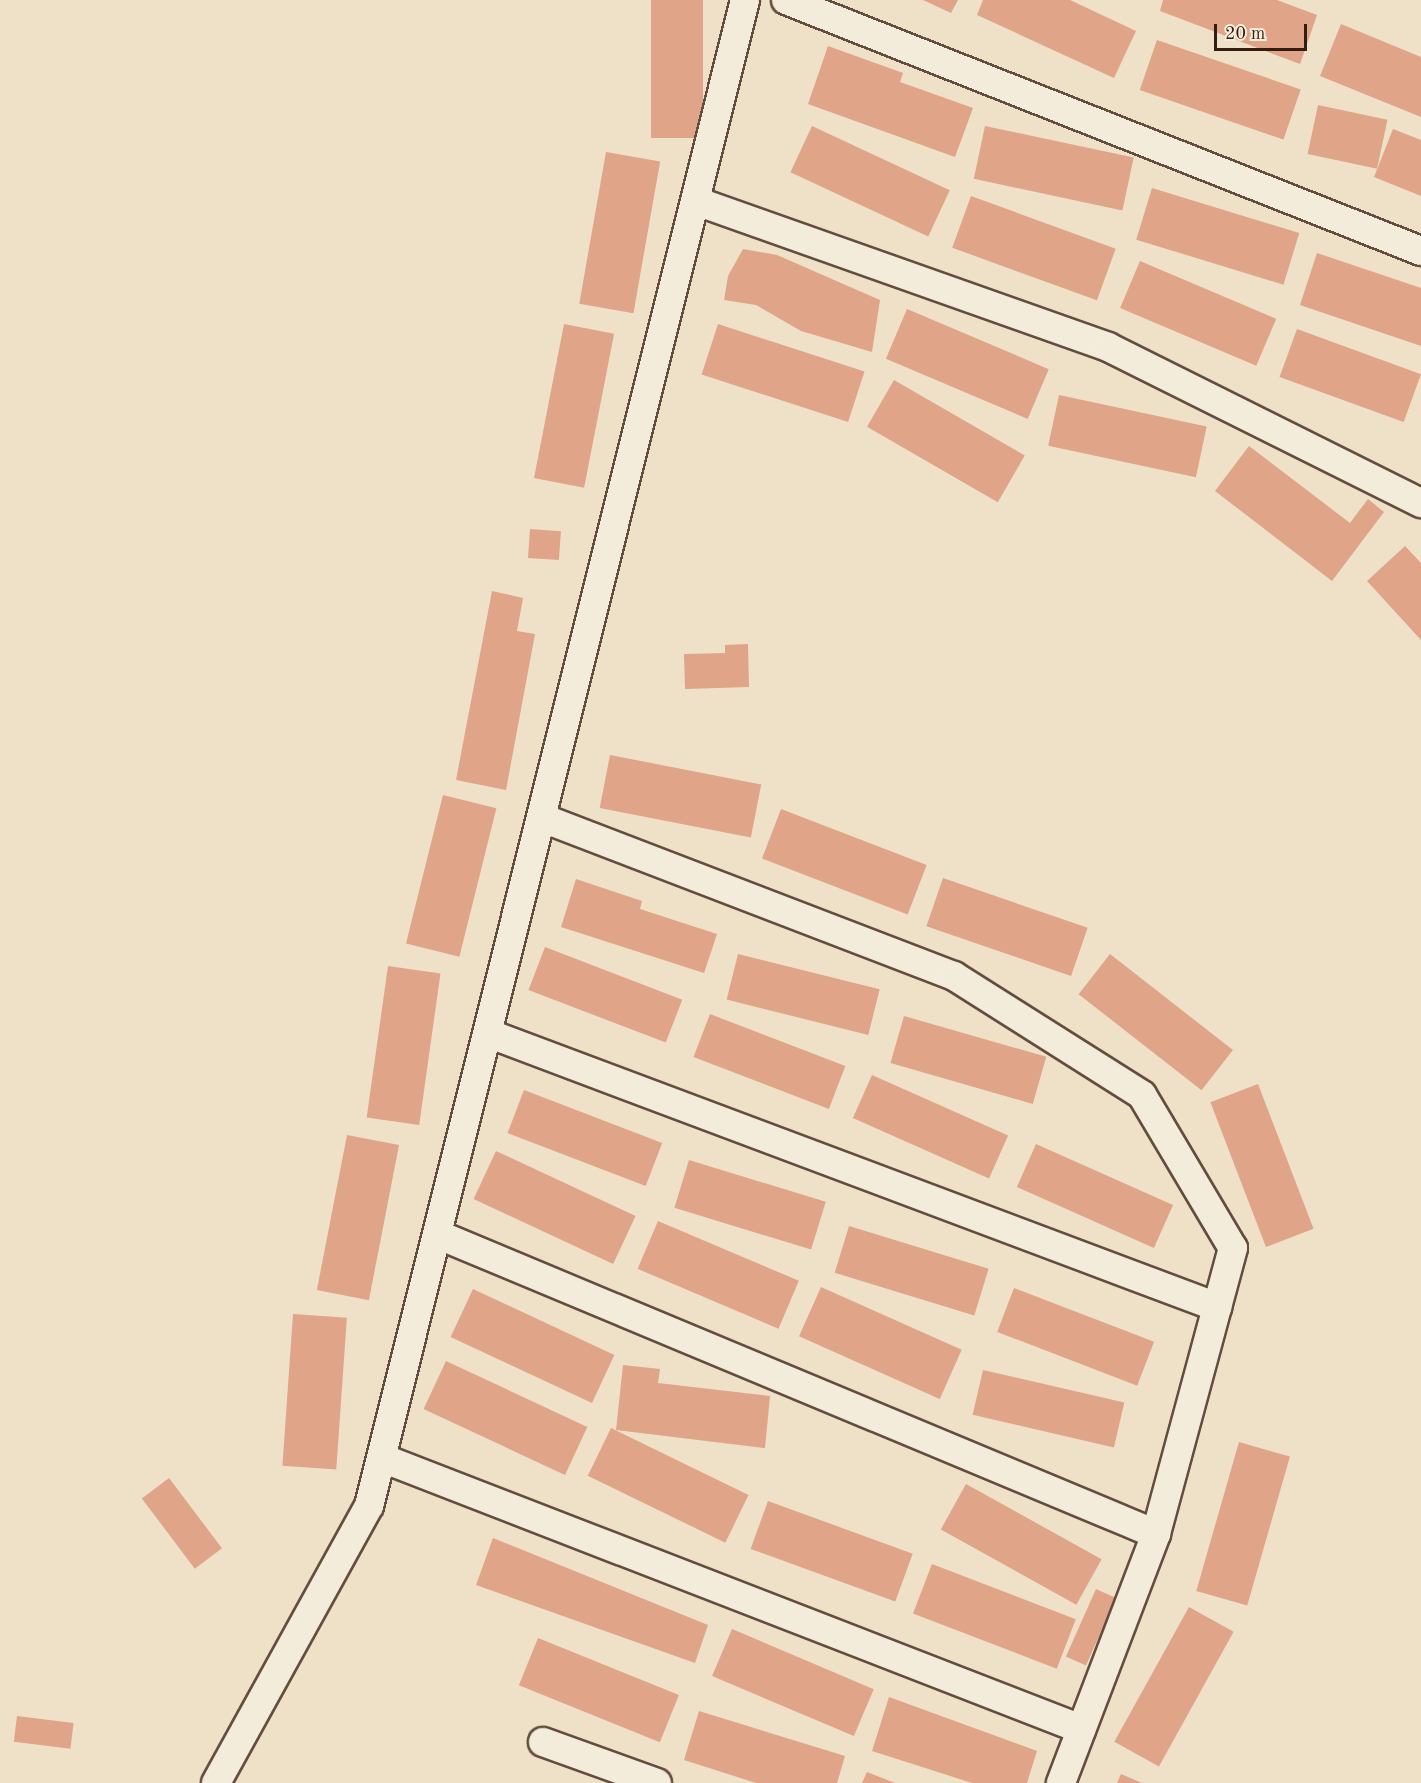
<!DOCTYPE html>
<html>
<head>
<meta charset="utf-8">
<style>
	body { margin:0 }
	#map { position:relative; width:1421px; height:1783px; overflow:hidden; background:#eee1c8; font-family:"Old Standard TT",serif }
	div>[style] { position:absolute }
	.building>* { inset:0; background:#e0a489; transform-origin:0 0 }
	.roads { filter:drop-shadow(2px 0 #634d3f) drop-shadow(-2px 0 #634d3f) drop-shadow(0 2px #634d3f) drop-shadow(0 -2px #634d3f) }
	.street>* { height:28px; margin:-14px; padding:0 14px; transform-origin:14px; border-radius:14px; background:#f4ecdb }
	span { translate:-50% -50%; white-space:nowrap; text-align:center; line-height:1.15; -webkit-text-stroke:4.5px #f4ecdb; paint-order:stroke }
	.scale { position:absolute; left:1214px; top:24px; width:93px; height:27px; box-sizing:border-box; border:3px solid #351c11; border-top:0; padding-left:8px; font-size:18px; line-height:21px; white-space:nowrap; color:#351c11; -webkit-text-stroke:4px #f4ecdb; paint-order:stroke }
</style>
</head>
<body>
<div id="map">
	<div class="building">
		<i style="left:651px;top:0;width:52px;height:138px"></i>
		<i style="clip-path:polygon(923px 0,958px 0,951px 13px)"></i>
		<i style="clip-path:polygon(983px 0,1070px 0,1136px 31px,1114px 78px,977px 15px)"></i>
		<i style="clip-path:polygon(1163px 0,1277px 0,1317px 15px,1300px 64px,1160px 11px)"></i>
		<i style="clip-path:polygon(1341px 24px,1421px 57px,1421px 117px,1320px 76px)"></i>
		<i style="left:1157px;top:40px;width:152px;height:53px;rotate:19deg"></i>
		<i style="clip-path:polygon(828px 46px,903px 73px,900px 82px,973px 108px,955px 157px,808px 104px)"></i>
		<i style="left:1318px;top:105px;width:71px;height:50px;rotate:12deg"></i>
		<i style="left:812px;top:126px;width:152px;height:51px;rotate:25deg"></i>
		<i style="left:985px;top:126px;width:152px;height:54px;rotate:12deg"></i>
		<i style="clip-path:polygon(1393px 129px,1421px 140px,1421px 196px,1374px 177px)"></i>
		<i style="left:606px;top:152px;width:55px;height:154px;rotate:10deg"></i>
		<i style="left:1152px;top:188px;width:154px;height:54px;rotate:17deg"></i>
		<i style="left:971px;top:196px;width:154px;height:55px;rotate:20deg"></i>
		<i style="clip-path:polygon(743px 249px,777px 255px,880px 300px,872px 352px,801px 331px,756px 305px,724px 300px,728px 276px)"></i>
		<i style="clip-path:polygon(1317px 253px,1421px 288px,1421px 346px,1300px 305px)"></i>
		<i style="left:1140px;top:261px;width:148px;height:51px;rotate:23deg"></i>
		<i style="left:907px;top:309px;width:154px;height:54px;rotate:23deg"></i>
		<i style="left:564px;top:324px;width:51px;height:157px;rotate:11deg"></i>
		<i style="left:718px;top:324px;width:154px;height:53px;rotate:18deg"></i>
		<i style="left:1297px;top:329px;width:132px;height:51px;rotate:20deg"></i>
		<i style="left:894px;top:380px;width:151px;height:54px;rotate:30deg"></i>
		<i style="left:1059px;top:395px;width:151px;height:52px;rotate:12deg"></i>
		<i style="clip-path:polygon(1249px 446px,1350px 523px,1368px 499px,1384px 512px,1332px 581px,1215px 491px)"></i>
		<i style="left:530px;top:529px;width:31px;height:29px;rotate:4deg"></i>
		<i style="clip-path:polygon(1405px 546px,1421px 563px,1421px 640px,1367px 581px)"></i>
		<i style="clip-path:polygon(492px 591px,523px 598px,517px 631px,535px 634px,506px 790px,456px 780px)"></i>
		<i style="clip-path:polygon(748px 644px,749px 687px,685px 689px,684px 654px,725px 653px,725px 645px)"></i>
		<i style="left:610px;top:755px;width:154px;height:54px;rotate:11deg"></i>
		<i style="left:443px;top:795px;width:55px;height:153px;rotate:14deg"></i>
		<i style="left:781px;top:809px;width:156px;height:53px;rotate:21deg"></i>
		<i style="left:943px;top:878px;width:153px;height:51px;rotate:19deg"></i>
		<i style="clip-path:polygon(576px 879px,642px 901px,640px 909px,717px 934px,704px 973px,561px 927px)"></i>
		<i style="left:545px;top:947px;width:147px;height:46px;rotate:21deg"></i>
		<i style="left:738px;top:954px;width:146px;height:47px;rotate:14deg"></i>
		<i style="left:1110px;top:954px;width:156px;height:51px;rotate:38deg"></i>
		<i style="left:388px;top:966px;width:53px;height:153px;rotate:8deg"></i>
		<i style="left:710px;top:1014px;width:145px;height:46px;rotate:21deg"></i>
		<i style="left:904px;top:1016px;width:148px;height:49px;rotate:16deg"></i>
		<i style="left:872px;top:1075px;width:149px;height:47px;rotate:24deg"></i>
		<i style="left:1258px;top:1084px;width:155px;height:51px;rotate:69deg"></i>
		<i style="left:524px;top:1090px;width:148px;height:46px;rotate:21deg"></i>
		<i style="left:347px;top:1135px;width:53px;height:158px;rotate:11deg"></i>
		<i style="left:1036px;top:1144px;width:150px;height:47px;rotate:24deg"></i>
		<i style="left:496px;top:1151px;width:154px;height:53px;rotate:25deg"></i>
		<i style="left:689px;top:1160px;width:143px;height:50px;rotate:17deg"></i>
		<i style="left:658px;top:1221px;width:153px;height:52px;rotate:23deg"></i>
		<i style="left:849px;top:1226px;width:146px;height:49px;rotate:17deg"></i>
		<i style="left:821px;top:1287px;width:154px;height:54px;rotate:24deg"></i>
		<i style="left:1014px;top:1288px;width:150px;height:47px;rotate:21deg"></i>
		<i style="left:473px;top:1289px;width:156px;height:53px;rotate:25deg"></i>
		<i style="left:293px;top:1314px;width:54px;height:152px;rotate:4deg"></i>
		<i style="left:446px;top:1361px;width:156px;height:53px;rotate:25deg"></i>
		<i style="clip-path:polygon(623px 1365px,660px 1369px,658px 1383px,770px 1396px,765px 1448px,616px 1430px)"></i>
		<i style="left:983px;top:1370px;width:145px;height:46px;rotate:13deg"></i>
		<i style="left:611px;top:1428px;width:153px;height:53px;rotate:26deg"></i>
		<i style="left:1239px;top:1442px;width:53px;height:155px;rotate:16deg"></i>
		<i style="left:169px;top:1478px;width:88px;height:34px;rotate:53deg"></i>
		<i style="left:966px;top:1484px;width:155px;height:52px;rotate:29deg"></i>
		<i style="left:768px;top:1501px;width:154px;height:51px;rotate:20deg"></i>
		<i style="clip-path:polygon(493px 1538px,708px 1625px,695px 1663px,476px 1585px)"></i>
		<i style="left:932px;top:1564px;width:154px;height:53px;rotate:21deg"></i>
		<i style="left:1096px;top:1589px;width:22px;height:74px;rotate:24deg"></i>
		<i style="left:1189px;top:1607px;width:51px;height:154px;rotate:29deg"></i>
		<i style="left:732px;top:1629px;width:154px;height:51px;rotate:23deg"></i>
		<i style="left:538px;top:1638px;width:152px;height:51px;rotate:22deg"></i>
		<i style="clip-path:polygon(889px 1697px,1037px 1751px,1027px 1783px,972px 1783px,872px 1751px)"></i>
		<i style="clip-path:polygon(699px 1711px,845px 1756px,837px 1783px,756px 1783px,684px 1760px)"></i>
		<i style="left:17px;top:1716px;width:57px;height:26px;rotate:7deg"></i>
		<i style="clip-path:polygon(867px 1772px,895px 1783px,862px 1783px)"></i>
		<i style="clip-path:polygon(1121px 1774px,1142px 1783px,1117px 1783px)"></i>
	</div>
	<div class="roads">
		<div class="street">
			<i style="left:786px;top:0;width:683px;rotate:21.57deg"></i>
			<i style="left:696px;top:201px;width:437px;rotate:19.5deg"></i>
			<i style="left:1108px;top:347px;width:350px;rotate:26.5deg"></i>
			<i style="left:545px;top:819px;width:438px;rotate:21deg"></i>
			<i style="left:954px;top:976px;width:222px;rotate:32.3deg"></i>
			<i style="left:1142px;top:1095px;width:178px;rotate:59.3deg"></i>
			<i style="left:1233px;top:1248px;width:296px;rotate:105.1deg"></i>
			<i style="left:1156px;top:1534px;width:267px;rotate:110.9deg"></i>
			<i style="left:490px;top:1034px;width:777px;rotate:20.58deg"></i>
			<i style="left:439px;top:1235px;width:777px;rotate:22.64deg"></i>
			<i style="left:382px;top:1458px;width:750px;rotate:21.19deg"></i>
			<i style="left:543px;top:1742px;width:121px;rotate:19.8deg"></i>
			<i style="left:216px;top:1783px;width:316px;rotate:-61.1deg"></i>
			<i style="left:369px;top:1506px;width:1552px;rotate:-75.98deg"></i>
		</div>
	</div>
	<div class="scale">20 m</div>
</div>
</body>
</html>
